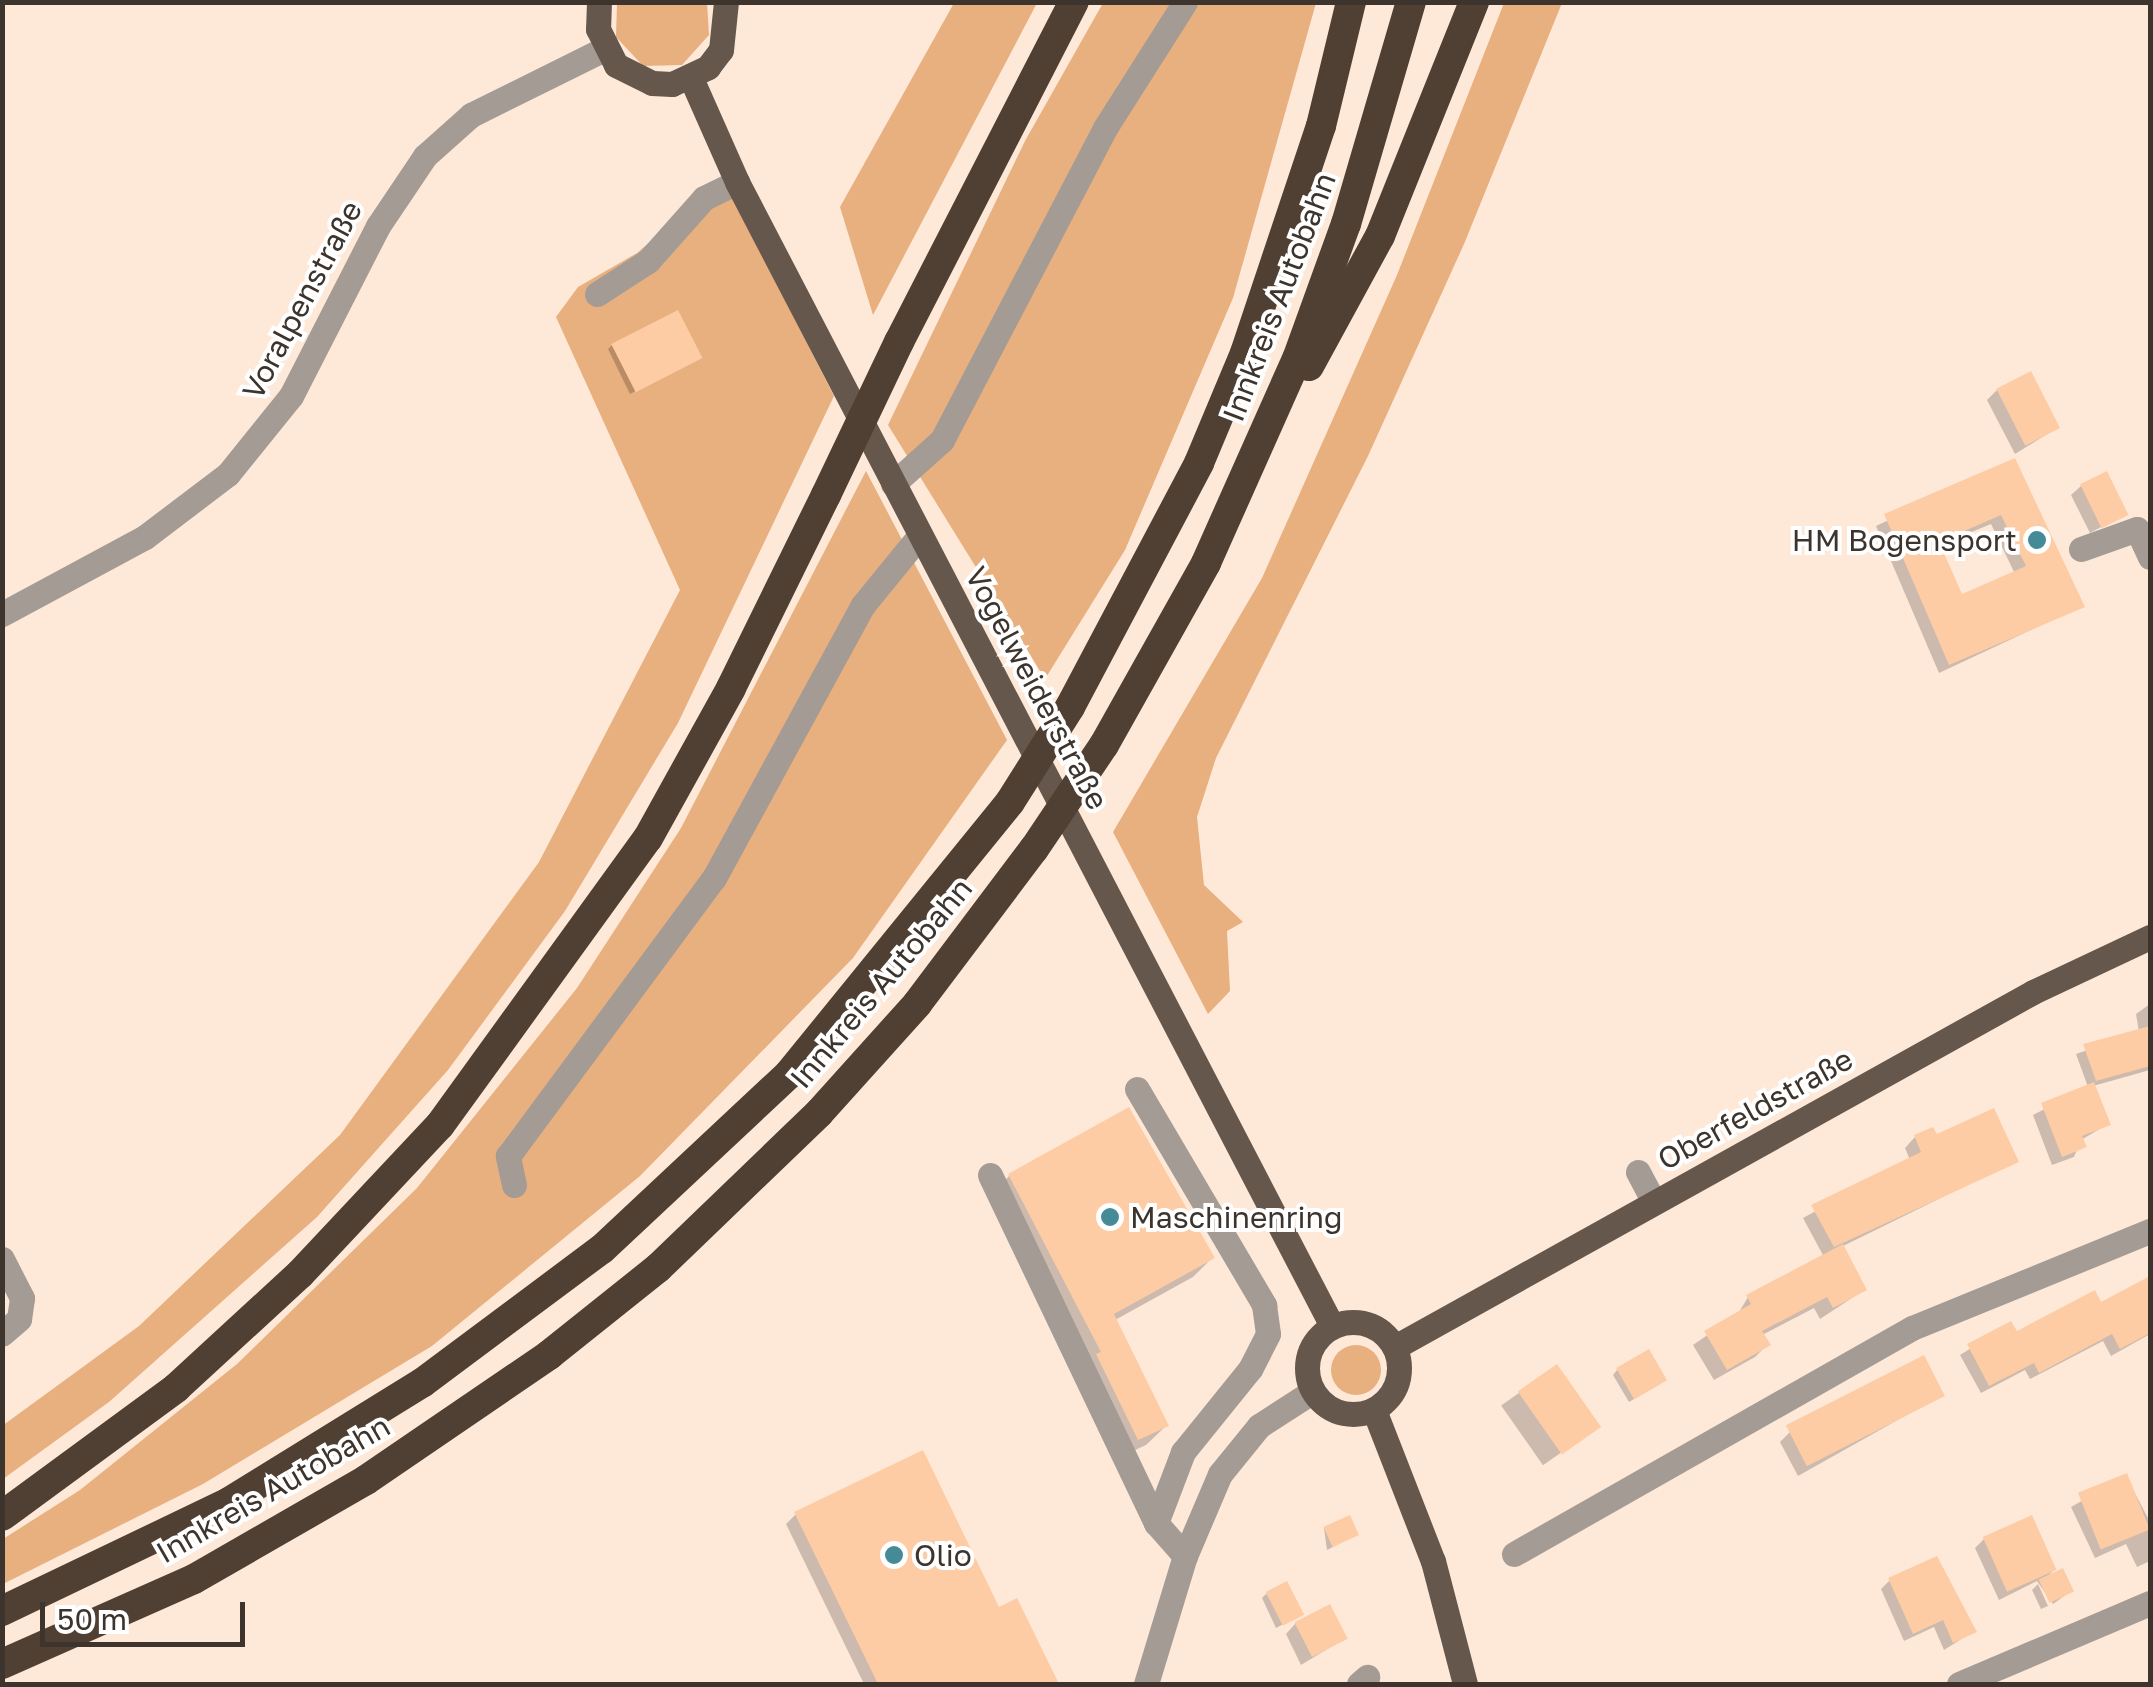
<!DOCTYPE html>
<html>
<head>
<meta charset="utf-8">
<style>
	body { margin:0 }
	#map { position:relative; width:2153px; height:1687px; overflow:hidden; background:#fee9d9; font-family:"Golos Text",sans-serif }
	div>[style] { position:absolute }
	.green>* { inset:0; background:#e8af7f }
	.round { border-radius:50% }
	.shadow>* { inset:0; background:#0003; transform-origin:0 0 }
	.building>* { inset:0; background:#fdcca4; transform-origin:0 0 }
	.minor>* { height:25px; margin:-12.5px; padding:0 12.5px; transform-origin:12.5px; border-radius:12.5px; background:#a39b94 }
	.major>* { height:25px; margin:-12.5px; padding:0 12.5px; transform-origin:12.5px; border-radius:12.5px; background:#66574c }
	.major>.ring { margin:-12.5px; padding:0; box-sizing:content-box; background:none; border:25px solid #66574c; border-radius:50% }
	.highway>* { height:30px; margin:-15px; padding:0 15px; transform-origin:15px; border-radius:15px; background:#504033 }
	.highway-bridge>* { height:30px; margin:-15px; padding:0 15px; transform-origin:15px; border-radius:15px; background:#504033 }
	.dots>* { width:28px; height:28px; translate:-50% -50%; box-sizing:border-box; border:5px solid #fff; border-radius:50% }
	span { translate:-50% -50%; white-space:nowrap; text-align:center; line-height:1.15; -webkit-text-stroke:8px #fff; paint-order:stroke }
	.street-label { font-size:30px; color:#3c342d }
	.poi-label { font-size:30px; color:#3c342d }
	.right { translate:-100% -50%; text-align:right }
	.left { translate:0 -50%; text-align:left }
	.frame { position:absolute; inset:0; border:5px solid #3c342d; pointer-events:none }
	.scale { position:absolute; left:40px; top:1602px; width:205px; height:45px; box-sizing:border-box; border:5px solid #3c342d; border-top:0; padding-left:12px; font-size:30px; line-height:35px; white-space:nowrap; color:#3c342d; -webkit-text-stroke:8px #fff; paint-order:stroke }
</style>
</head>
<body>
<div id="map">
	<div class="green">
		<i style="clip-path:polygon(617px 2px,707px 3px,709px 35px,682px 65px,643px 66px,616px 37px)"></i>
		<i style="clip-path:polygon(954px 3px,1037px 3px,873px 315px,840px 207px)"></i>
		<i style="clip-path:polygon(1103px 3px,1316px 3px,1233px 298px,1125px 550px,1045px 679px,888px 425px,1025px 141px)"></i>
		<i style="clip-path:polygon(1504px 3px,1562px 3px,1464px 244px,1368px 456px,1216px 758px,1197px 817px,1204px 885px,1243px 922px,1227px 931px,1230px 991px,1208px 1014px,1113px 832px,1262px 578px,1397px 275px)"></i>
		<i style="clip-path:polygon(723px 179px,834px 396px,678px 723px,565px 911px,448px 1070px,317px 1217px,109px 1402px,3px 1479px,2px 1426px,139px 1326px,340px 1135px,539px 862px,680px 590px,556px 317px,578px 287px,637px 253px)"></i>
		<i style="clip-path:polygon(866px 471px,1007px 740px,853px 958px,640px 1176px,432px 1346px,203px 1484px,3px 1584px,3px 1539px,80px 1490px,237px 1364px,417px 1188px,577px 988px,681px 828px)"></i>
		<i class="round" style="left:1331px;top:1345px;width:50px;height:50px"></i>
	</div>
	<div class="shadow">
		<i style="clip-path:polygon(612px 345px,699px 358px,630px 394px,608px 349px)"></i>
		<i style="clip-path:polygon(1997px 390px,2057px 428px,2015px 454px,1987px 400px)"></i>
		<i style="clip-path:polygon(evenodd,2014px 461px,2082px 606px,1939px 673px,1876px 526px,2014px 461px,1991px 524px,2015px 574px,1961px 597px,1938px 546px,1991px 524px)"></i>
		<i style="clip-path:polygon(2081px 486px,2125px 514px,2090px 533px,2071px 495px)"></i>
		<i style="clip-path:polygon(2150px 1004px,2150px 1070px,2093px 1086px,2108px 1124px,2081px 1140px,2074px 1157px,2052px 1165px,2033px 1115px,2088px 1087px,2076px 1054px,2139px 1032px,2136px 1014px)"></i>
		<i style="clip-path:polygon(1915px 1137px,1935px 1137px,2016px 1161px,1841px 1247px,1864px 1290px,1820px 1319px,1814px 1308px,1762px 1335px,1768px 1344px,1755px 1357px,1714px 1380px,1693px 1345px,1738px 1314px,1748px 1297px,1824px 1257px,1803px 1218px,1910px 1160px,1905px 1148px)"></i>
		<i style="clip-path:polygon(1009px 1176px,1212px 1258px,1193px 1277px,1115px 1320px,1166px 1426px,1146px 1445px,1118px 1458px,990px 1196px)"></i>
		<i style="clip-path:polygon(2150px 1279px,2150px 1334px,2111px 1356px,2103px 1341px,2030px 1379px,2025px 1370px,1981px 1393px,1960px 1355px,2010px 1324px,2016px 1334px,2100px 1305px)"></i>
		<i style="left:1556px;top:1367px;width:73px;height:67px;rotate:55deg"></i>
		<i style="clip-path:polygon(1617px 1370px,1660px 1384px,1629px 1402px,1613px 1375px)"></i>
		<i style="clip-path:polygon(1942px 1395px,1798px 1476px,1780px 1442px,1790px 1432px)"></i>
		<i style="clip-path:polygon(2126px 1476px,2150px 1522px,2150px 1561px,2137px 1567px,2126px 1544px,2095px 1558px,2071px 1507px)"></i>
		<i style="clip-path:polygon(796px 1514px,998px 1610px,1016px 1601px,1057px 1684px,864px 1684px,786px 1524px)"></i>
		<i style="clip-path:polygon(1324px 1528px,1356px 1535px,1327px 1550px)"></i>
		<i style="clip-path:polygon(1984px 1539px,2054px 1570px,2046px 1578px,2071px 1591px,2053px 1604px,2037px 1581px,1999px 1600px,1975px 1548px)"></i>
		<i style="clip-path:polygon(1890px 1580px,1974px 1631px,1944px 1650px,1934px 1627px,1904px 1641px,1881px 1589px)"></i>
		<i style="clip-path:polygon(2038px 1584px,2048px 1606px,2041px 1609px,2032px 1590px)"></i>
		<i style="clip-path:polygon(1266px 1594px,1301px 1615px,1276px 1628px,1262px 1598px)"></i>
		<i style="clip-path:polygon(1295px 1624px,1344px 1639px,1301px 1665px,1286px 1634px)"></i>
	</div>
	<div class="building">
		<i style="left:678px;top:310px;width:54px;height:75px;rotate:63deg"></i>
		<i style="left:2031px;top:371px;width:64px;height:39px;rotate:63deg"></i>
		<i style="clip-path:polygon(evenodd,2015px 458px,2085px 607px,1949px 665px,1884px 514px,2015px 458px,2001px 515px,2026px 566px,1962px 594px,1939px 542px,2001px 515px)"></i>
		<i style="left:2107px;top:471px;width:49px;height:30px;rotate:64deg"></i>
		<i style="clip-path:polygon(2150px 1026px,2150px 1066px,2096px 1081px,2083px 1044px)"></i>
		<i style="clip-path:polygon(2094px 1082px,2111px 1125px,2082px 1136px,2087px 1147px,2062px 1157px,2041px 1103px)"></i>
		<i style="clip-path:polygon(1129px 1107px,1215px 1258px,1114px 1314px,1169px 1426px,1138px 1440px,1096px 1354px,1101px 1352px,1008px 1174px)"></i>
		<i style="clip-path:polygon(1994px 1108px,2019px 1162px,1834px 1247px,1811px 1205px,1921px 1152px,1914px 1135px,1933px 1127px,1937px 1134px)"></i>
		<i style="clip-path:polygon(1843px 1244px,1867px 1290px,1833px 1308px,1827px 1297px,1762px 1331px,1771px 1345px,1727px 1370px,1704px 1331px,1751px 1304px,1746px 1295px)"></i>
		<i style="clip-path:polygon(2150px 1276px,2150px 1333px,2120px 1349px,2112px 1334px,2039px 1373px,2034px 1363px,1989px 1386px,1967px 1344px,2011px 1321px,2017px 1331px,2095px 1290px,2101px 1302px)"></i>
		<i style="left:1649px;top:1349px;width:36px;height:38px;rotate:60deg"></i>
		<i style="left:1924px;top:1355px;width:46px;height:155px;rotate:63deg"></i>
		<i style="left:1557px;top:1364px;width:77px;height:48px;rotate:55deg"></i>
		<i style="clip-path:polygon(923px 1450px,999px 1607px,1017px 1598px,1059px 1684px,878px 1684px,794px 1512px)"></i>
		<i style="left:2127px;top:1473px;width:61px;height:53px;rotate:68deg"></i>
		<i style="left:1350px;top:1515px;width:22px;height:29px;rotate:66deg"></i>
		<i style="left:2032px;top:1515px;width:60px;height:54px;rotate:66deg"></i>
		<i style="clip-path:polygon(1937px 1556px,1977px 1632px,1953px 1643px,1943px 1620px,1913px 1634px,1888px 1578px)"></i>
		<i style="left:2063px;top:1568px;width:26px;height:27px;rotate:65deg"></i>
		<i style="left:1287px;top:1581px;width:38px;height:24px;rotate:63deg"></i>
		<i style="left:1330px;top:1604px;width:39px;height:40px;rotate:63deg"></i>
	</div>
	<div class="minor">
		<i style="left:597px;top:294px;width:61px;rotate:-32.9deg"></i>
		<i style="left:648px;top:261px;width:84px;rotate:-48.4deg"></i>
		<i style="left:704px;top:198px;width:37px;rotate:-26deg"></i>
		<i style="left:893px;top:484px;width:66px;rotate:-41.9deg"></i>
		<i style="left:942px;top:440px;width:352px;rotate:-62.4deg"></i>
		<i style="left:1105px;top:128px;width:149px;rotate:-57.6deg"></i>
		<i style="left:2081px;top:549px;width:59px;rotate:-19.7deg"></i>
		<i style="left:2137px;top:529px;width:31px;rotate:65deg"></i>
		<i style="left:2px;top:614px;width:162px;rotate:-28.3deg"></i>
		<i style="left:145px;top:537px;width:104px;rotate:-37.2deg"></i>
		<i style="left:228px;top:474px;width:100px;rotate:-51.1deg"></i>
		<i style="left:291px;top:396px;width:191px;rotate:-62.9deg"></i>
		<i style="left:378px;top:226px;width:84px;rotate:-56.1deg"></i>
		<i style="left:425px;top:156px;width:62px;rotate:-41.7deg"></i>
		<i style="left:471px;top:115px;width:148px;rotate:-26.4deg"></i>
		<i style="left:1137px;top:1089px;width:251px;rotate:59.5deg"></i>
		<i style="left:1264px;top:1305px;width:29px;rotate:82deg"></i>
		<i style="left:1268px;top:1334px;width:39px;rotate:117deg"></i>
		<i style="left:1250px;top:1369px;width:107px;rotate:128.9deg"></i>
		<i style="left:1183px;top:1452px;width:76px;rotate:110.8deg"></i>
		<i style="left:1638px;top:1172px;width:34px;rotate:62deg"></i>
		<i style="left:990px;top:1175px;width:386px;rotate:64.5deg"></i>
		<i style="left:1156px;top:1523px;width:44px;rotate:48.7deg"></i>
		<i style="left:514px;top:1185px;width:30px;rotate:-102deg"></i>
		<i style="left:508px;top:1156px;width:346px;rotate:-53.5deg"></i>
		<i style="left:714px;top:878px;width:311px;rotate:-61.4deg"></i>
		<i style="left:863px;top:605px;width:90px;rotate:-50.8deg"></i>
		<i style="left:2px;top:1259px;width:44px;rotate:62.9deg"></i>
		<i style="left:22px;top:1298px;width:21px;rotate:98deg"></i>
		<i style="left:19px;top:1319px;width:23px;rotate:139deg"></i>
		<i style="left:1514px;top:1554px;width:458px;rotate:-29.6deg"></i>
		<i style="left:1912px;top:1328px;width:257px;rotate:-22.2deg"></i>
		<i style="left:1146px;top:1684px;width:134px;rotate:-73.1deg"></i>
		<i style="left:1185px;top:1556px;width:89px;rotate:-66.9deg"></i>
		<i style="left:1220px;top:1474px;width:62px;rotate:-50.9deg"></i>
		<i style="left:1259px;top:1426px;width:64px;rotate:-32.9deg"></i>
		<i style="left:1359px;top:1684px;width:11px;rotate:-41deg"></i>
		<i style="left:1959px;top:1684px;width:207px;rotate:-23deg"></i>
	</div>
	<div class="major">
		<i style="left:599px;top:2px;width:27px;rotate:92deg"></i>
		<i style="left:598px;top:29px;width:40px;rotate:63.4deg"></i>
		<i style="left:616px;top:65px;width:40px;rotate:26.6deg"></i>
		<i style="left:652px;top:83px;width:20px;rotate:3deg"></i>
		<i style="left:672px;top:84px;width:40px;rotate:-25deg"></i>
		<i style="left:708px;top:67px;width:21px;rotate:-53deg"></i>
		<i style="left:721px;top:50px;width:48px;rotate:-84.1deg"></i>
		<i style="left:691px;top:78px;width:114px;rotate:66.1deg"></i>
		<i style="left:737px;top:182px;width:1289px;rotate:62.52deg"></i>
		<i class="ring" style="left:1307px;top:1322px;width:67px;height:67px"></i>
		<i style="left:1395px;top:1347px;width:730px;rotate:-29.09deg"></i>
		<i style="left:2033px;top:992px;width:129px;rotate:-25.2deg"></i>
		<i style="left:1374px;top:1410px;width:162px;rotate:68.7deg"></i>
		<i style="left:1433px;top:1561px;width:127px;rotate:75.4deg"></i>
	</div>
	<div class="highway">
		<i style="left:899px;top:342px;width:382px;rotate:-62.8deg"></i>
		<i style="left:1309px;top:366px;width:148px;rotate:-61.4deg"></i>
		<i style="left:1380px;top:236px;width:252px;rotate:-68.1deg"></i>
		<i style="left:1070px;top:707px;width:276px;rotate:-62.1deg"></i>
		<i style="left:1199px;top:463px;width:119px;rotate:-67.3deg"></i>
		<i style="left:1245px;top:353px;width:239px;rotate:-71.5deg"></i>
		<i style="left:1321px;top:126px;width:128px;rotate:-76.4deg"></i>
		<i style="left:1104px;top:745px;width:209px;rotate:-60.7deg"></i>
		<i style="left:1206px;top:563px;width:223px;rotate:-66deg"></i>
		<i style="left:1297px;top:359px;width:144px;rotate:-70.1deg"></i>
		<i style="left:1346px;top:224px;width:231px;rotate:-73.7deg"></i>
		<i style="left:2px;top:1516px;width:216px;rotate:-36.3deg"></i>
		<i style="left:176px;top:1388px;width:168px;rotate:-42.6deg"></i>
		<i style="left:300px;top:1274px;width:204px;rotate:-46.8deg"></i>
		<i style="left:440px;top:1125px;width:354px;rotate:-54.1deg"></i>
		<i style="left:648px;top:838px;width:171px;rotate:-61deg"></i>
		<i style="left:731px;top:688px;width:215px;rotate:-63.8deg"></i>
		<i style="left:2px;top:1611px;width:252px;rotate:-25.6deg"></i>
		<i style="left:229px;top:1502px;width:227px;rotate:-31.7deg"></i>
		<i style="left:422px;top:1383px;width:224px;rotate:-36.7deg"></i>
		<i style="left:602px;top:1249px;width:256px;rotate:-43.1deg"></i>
		<i style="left:789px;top:1074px;width:350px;rotate:-50.9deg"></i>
		<i style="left:2px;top:1664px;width:210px;rotate:-23.9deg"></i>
		<i style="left:194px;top:1579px;width:198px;rotate:-29.9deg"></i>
		<i style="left:366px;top:1480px;width:222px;rotate:-34.3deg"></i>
		<i style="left:549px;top:1355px;width:139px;rotate:-38.6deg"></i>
		<i style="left:658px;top:1268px;width:223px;rotate:-43.9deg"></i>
		<i style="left:819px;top:1113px;width:147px;rotate:-48deg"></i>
		<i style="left:917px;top:1004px;width:194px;rotate:-53deg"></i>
	</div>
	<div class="highway-bridge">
		<i style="left:826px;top:495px;width:170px;rotate:-64.5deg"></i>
		<i style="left:1010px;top:802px;width:112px;rotate:-57.7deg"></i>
		<i style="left:1034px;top:849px;width:125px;rotate:-56.1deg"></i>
	</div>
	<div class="dots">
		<i style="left:2037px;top:540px;background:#458a97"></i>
		<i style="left:1110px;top:1217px;background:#458a97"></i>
		<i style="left:894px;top:1555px;background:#458a97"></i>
	</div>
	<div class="street-label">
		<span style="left:1279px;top:297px;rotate:-69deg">Innkreis Autobahn</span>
		<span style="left:302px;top:300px;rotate:-62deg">Voralpenstraße</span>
		<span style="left:1037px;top:688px;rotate:62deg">Vogelweiderstraße</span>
		<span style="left:881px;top:983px;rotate:-50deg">Innkreis Autobahn</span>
		<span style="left:1755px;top:1109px;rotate:-29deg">Oberfeldstraße</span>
		<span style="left:273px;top:1489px;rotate:-30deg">Innkreis Autobahn</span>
	</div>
	<div class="poi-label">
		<span class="right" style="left:2017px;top:540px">HM Bogensport</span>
		<span class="left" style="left:1130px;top:1217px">Maschinenring</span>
		<span class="left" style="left:914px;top:1555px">Olio</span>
	</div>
	<div class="frame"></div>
	<div class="scale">50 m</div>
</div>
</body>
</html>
